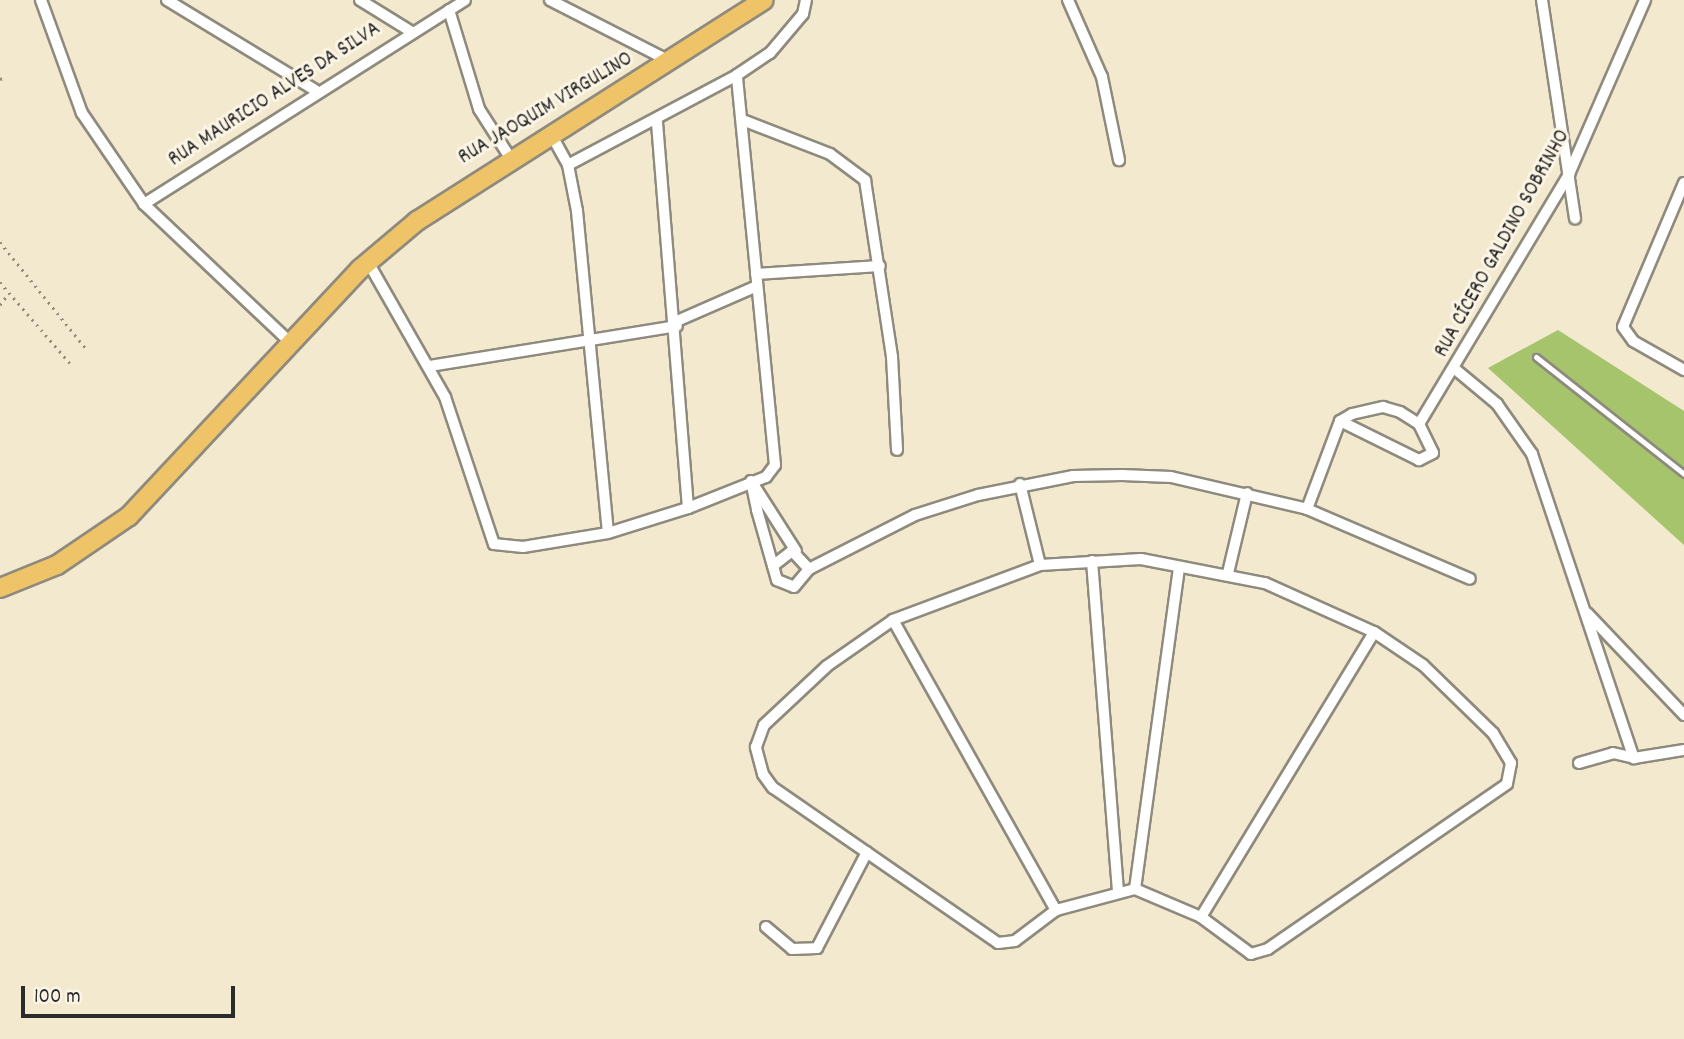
<!DOCTYPE html>
<html>
<head>
<meta charset="utf-8">
<style>
	body { margin:0 }
	#map { position:relative; width:1684px; height:1039px; overflow:hidden; background:#f2e9cf; font-family:Dekko,sans-serif }
	div>[style] { position:absolute }
	.green>* { inset:0; background:#a5c46b }
	.path>* { height:2.5px; margin-top:-1.25px; transform-origin:0; background:repeating-linear-gradient(90deg,#8e8a7d 0 2px,transparent 0 7px) }
	.roads { filter:drop-shadow(2px 0 #8e8a7d) drop-shadow(-2px 0 #8e8a7d) drop-shadow(0 2px #8e8a7d) drop-shadow(0 -2px #8e8a7d) }
	.lane>* { height:5px; margin:-2.5px; padding:0 2.5px; transform-origin:2.5px; border-radius:2.5px; background:#fff }
	.street>* { height:10px; margin:-5px; padding:0 5px; transform-origin:5px; border-radius:5px; background:#fff }
	.primary>* { height:18px; margin:-9px; padding:0 9px; transform-origin:9px; border-radius:9px; background:#efc469 }
	span { translate:-50% -50%; white-space:nowrap; text-align:center; line-height:1.15; -webkit-text-stroke:6px #fcf5e5; paint-order:stroke }
	.street-label { font-size:21px; color:#2b2b2b }
	.scale { position:absolute; left:21px; top:986px; width:214px; height:32px; box-sizing:border-box; border:4px solid #2b2b2b; border-top:0; padding-left:9px; font-size:21px; line-height:24px; white-space:nowrap; color:#2b2b2b; -webkit-text-stroke:5px #fcf5e5; paint-order:stroke }
</style>
</head>
<body>
<div id="map">
	<div class="green">
		<i style="clip-path:polygon(1558px 330px,1684px 411px,1684px 545px,1488px 368px)"></i>
	</div>
	<div class="path">
		<i style="left:0;top:79px;width:3px;rotate:-18deg"></i>
		<i style="left:0;top:242px;width:139px;rotate:51.1deg"></i>
		<i style="left:0;top:282px;width:107px;rotate:49.2deg"></i>
		<i style="left:0;top:305px;width:14px;rotate:-54deg"></i>
	</div>
	<div class="roads">
		<div class="lane">
			<i style="left:1536px;top:357px;width:189px;rotate:38.3deg"></i>
		</div>
		<div class="street">
			<i style="left:41px;top:0;width:120px;rotate:70.1deg"></i>
			<i style="left:82px;top:113px;width:110px;rotate:55.7deg"></i>
			<i style="left:144px;top:204px;width:201px;rotate:43.4deg"></i>
			<i style="left:167px;top:0;width:173px;rotate:31.3deg"></i>
			<i style="left:360px;top:0;width:59px;rotate:31.8deg"></i>
			<i style="left:550px;top:0;width:134px;rotate:27.1deg"></i>
			<i style="left:1068px;top:0;width:84px;rotate:66.2deg"></i>
			<i style="left:1102px;top:77px;width:85px;rotate:78.4deg"></i>
			<i style="left:1542px;top:0;width:221px;rotate:81.4deg"></i>
			<i style="left:449px;top:10px;width:103px;rotate:73.1deg"></i>
			<i style="left:479px;top:109px;width:59px;rotate:57.4deg"></i>
			<i style="left:745px;top:121px;width:91px;rotate:21.2deg"></i>
			<i style="left:830px;top:154px;width:44px;rotate:36.6deg"></i>
			<i style="left:865px;top:180px;width:179px;rotate:81.3deg"></i>
			<i style="left:892px;top:357px;width:93px;rotate:86.9deg"></i>
			<i style="left:552px;top:136px;width:33px;rotate:61deg"></i>
			<i style="left:568px;top:165px;width:47px;rotate:78.9deg"></i>
			<i style="left:577px;top:211px;width:323px;rotate:84.5deg"></i>
			<i style="left:568px;top:165px;width:191px;rotate:-28deg"></i>
			<i style="left:1684px;top:183px;width:156px;rotate:113deg"></i>
			<i style="left:1623px;top:327px;width:17px;rotate:54deg"></i>
			<i style="left:1633px;top:341px;width:59px;rotate:29.6deg"></i>
			<i style="left:144px;top:204px;width:380px;rotate:-32.4deg"></i>
			<i style="left:368px;top:262px;width:155px;rotate:60.3deg"></i>
			<i style="left:445px;top:397px;width:155px;rotate:71.6deg"></i>
			<i style="left:494px;top:544px;width:29px;rotate:6deg"></i>
			<i style="left:523px;top:547px;width:86px;rotate:-9.4deg"></i>
			<i style="left:608px;top:533px;width:84px;rotate:-17.4deg"></i>
			<i style="left:688px;top:508px;width:390px;rotate:-94.6deg"></i>
			<i style="left:756px;top:274px;width:124px;rotate:-3.7deg"></i>
			<i style="left:677px;top:321px;width:87px;rotate:-23.6deg"></i>
			<i style="left:430px;top:366px;width:250px;rotate:-9.2deg"></i>
			<i style="left:1455px;top:369px;width:55px;rotate:39.8deg"></i>
			<i style="left:1497px;top:404px;width:61px;rotate:55deg"></i>
			<i style="left:1532px;top:454px;width:321px;rotate:71.5deg"></i>
			<i style="left:1634px;top:758px;width:51px;rotate:-9.1deg"></i>
			<i style="left:1419px;top:424px;width:292px;rotate:-59deg"></i>
			<i style="left:1569px;top:174px;width:190px;rotate:-66.4deg"></i>
			<i style="left:751px;top:481px;width:30px;rotate:78deg"></i>
			<i style="left:757px;top:510px;width:73px;rotate:74.1deg"></i>
			<i style="left:777px;top:580px;width:18px;rotate:22deg"></i>
			<i style="left:794px;top:587px;width:23px;rotate:-50deg"></i>
			<i style="left:809px;top:569px;width:25px;rotate:-133deg"></i>
			<i style="left:792px;top:551px;width:24px;rotate:142deg"></i>
			<i style="left:1020px;top:484px;width:83px;rotate:76.1deg"></i>
			<i style="left:755px;top:487px;width:76px;rotate:57.4deg"></i>
			<i style="left:688px;top:508px;width:84px;rotate:-21.7deg"></i>
			<i style="left:766px;top:477px;width:15px;rotate:-53deg"></i>
			<i style="left:775px;top:465px;width:392px;rotate:-95.6deg"></i>
			<i style="left:737px;top:75px;width:40px;rotate:-34deg"></i>
			<i style="left:770px;top:53px;width:51px;rotate:-49.8deg"></i>
			<i style="left:803px;top:14px;width:14px;rotate:-78deg"></i>
			<i style="left:1307px;top:509px;width:94px;rotate:-69.4deg"></i>
			<i style="left:1340px;top:421px;width:14px;rotate:-30deg"></i>
			<i style="left:1352px;top:414px;width:32px;rotate:-13deg"></i>
			<i style="left:1383px;top:407px;width:18px;rotate:16deg"></i>
			<i style="left:1400px;top:412px;width:22px;rotate:32deg"></i>
			<i style="left:1419px;top:424px;width:32px;rotate:64deg"></i>
			<i style="left:1433px;top:453px;width:16px;rotate:153deg"></i>
			<i style="left:1419px;top:460px;width:88px;rotate:-153.7deg"></i>
			<i style="left:1141px;top:559px;width:126px;rotate:11deg"></i>
			<i style="left:1265px;top:583px;width:120px;rotate:24.2deg"></i>
			<i style="left:1374px;top:632px;width:59px;rotate:34deg"></i>
			<i style="left:1423px;top:665px;width:98px;rotate:44.2deg"></i>
			<i style="left:1493px;top:733px;width:35px;rotate:59deg"></i>
			<i style="left:1511px;top:763px;width:21px;rotate:101deg"></i>
			<i style="left:1507px;top:784px;width:290px;rotate:145.4deg"></i>
			<i style="left:1268px;top:949px;width:18px;rotate:164deg"></i>
			<i style="left:1251px;top:954px;width:62px;rotate:-143.5deg"></i>
			<i style="left:1201px;top:917px;width:72px;rotate:-157deg"></i>
			<i style="left:1135px;top:889px;width:82px;rotate:165.1deg"></i>
			<i style="left:1056px;top:910px;width:51px;rotate:142.9deg"></i>
			<i style="left:1015px;top:941px;width:17px;rotate:173deg"></i>
			<i style="left:998px;top:943px;width:273px;rotate:-145.4deg"></i>
			<i style="left:773px;top:788px;width:17px;rotate:-126deg"></i>
			<i style="left:763px;top:774px;width:28px;rotate:-105deg"></i>
			<i style="left:756px;top:747px;width:23px;rotate:-70deg"></i>
			<i style="left:764px;top:725px;width:86px;rotate:-43.1deg"></i>
			<i style="left:827px;top:666px;width:80px;rotate:-34.9deg"></i>
			<i style="left:893px;top:620px;width:157px;rotate:-20.5deg"></i>
			<i style="left:1040px;top:565px;width:101px;rotate:-3.4deg"></i>
			<i style="left:1092px;top:561px;width:330px;rotate:85.5deg"></i>
			<i style="left:809px;top:569px;width:119px;rotate:-27deg"></i>
			<i style="left:915px;top:515px;width:66px;rotate:-17.6deg"></i>
			<i style="left:978px;top:495px;width:97px;rotate:-11.3deg"></i>
			<i style="left:1073px;top:476px;width:49px;rotate:-1.2deg"></i>
			<i style="left:1122px;top:475px;width:49px;rotate:2.3deg"></i>
			<i style="left:1171px;top:477px;width:140px;rotate:13.2deg"></i>
			<i style="left:1307px;top:509px;width:177px;rotate:23.2deg"></i>
			<i style="left:1228px;top:573px;width:82px;rotate:-76.6deg"></i>
			<i style="left:1587px;top:613px;width:141px;rotate:46.4deg"></i>
			<i style="left:893px;top:620px;width:333px;rotate:60.7deg"></i>
			<i style="left:1579px;top:763px;width:35px;rotate:-16deg"></i>
			<i style="left:1613px;top:753px;width:22px;rotate:13deg"></i>
			<i style="left:1135px;top:889px;width:325px;rotate:-82.2deg"></i>
			<i style="left:1201px;top:917px;width:333px;rotate:-58.7deg"></i>
			<i style="left:766px;top:927px;width:34px;rotate:40deg"></i>
			<i style="left:792px;top:949px;width:25px;rotate:-2deg"></i>
			<i style="left:817px;top:948px;width:108px;rotate:-62.5deg"></i>
		</div>
		<div class="primary">
			<i style="left:0;top:588px;width:61px;rotate:-22deg"></i>
			<i style="left:57px;top:565px;width:87px;rotate:-34.2deg"></i>
			<i style="left:129px;top:516px;width:338px;rotate:-46.9deg"></i>
			<i style="left:360px;top:269px;width:75px;rotate:-40.1deg"></i>
			<i style="left:417px;top:221px;width:411px;rotate:-32.5deg"></i>
		</div>
	</div>
	<div class="street-label">
		<span style="left:275px;top:95px;rotate:-33deg">RUA MAURICIO ALVES DA SILVA</span>
		<span style="left:546px;top:109px;rotate:-31deg">RUA JAOQUIM VIRGULINO</span>
		<span style="left:1503px;top:244px;rotate:-61deg">RUA CÍCERO GALDINO SOBRINHO</span>
	</div>
	<div class="scale">100 m</div>
</div>
</body>
</html>
